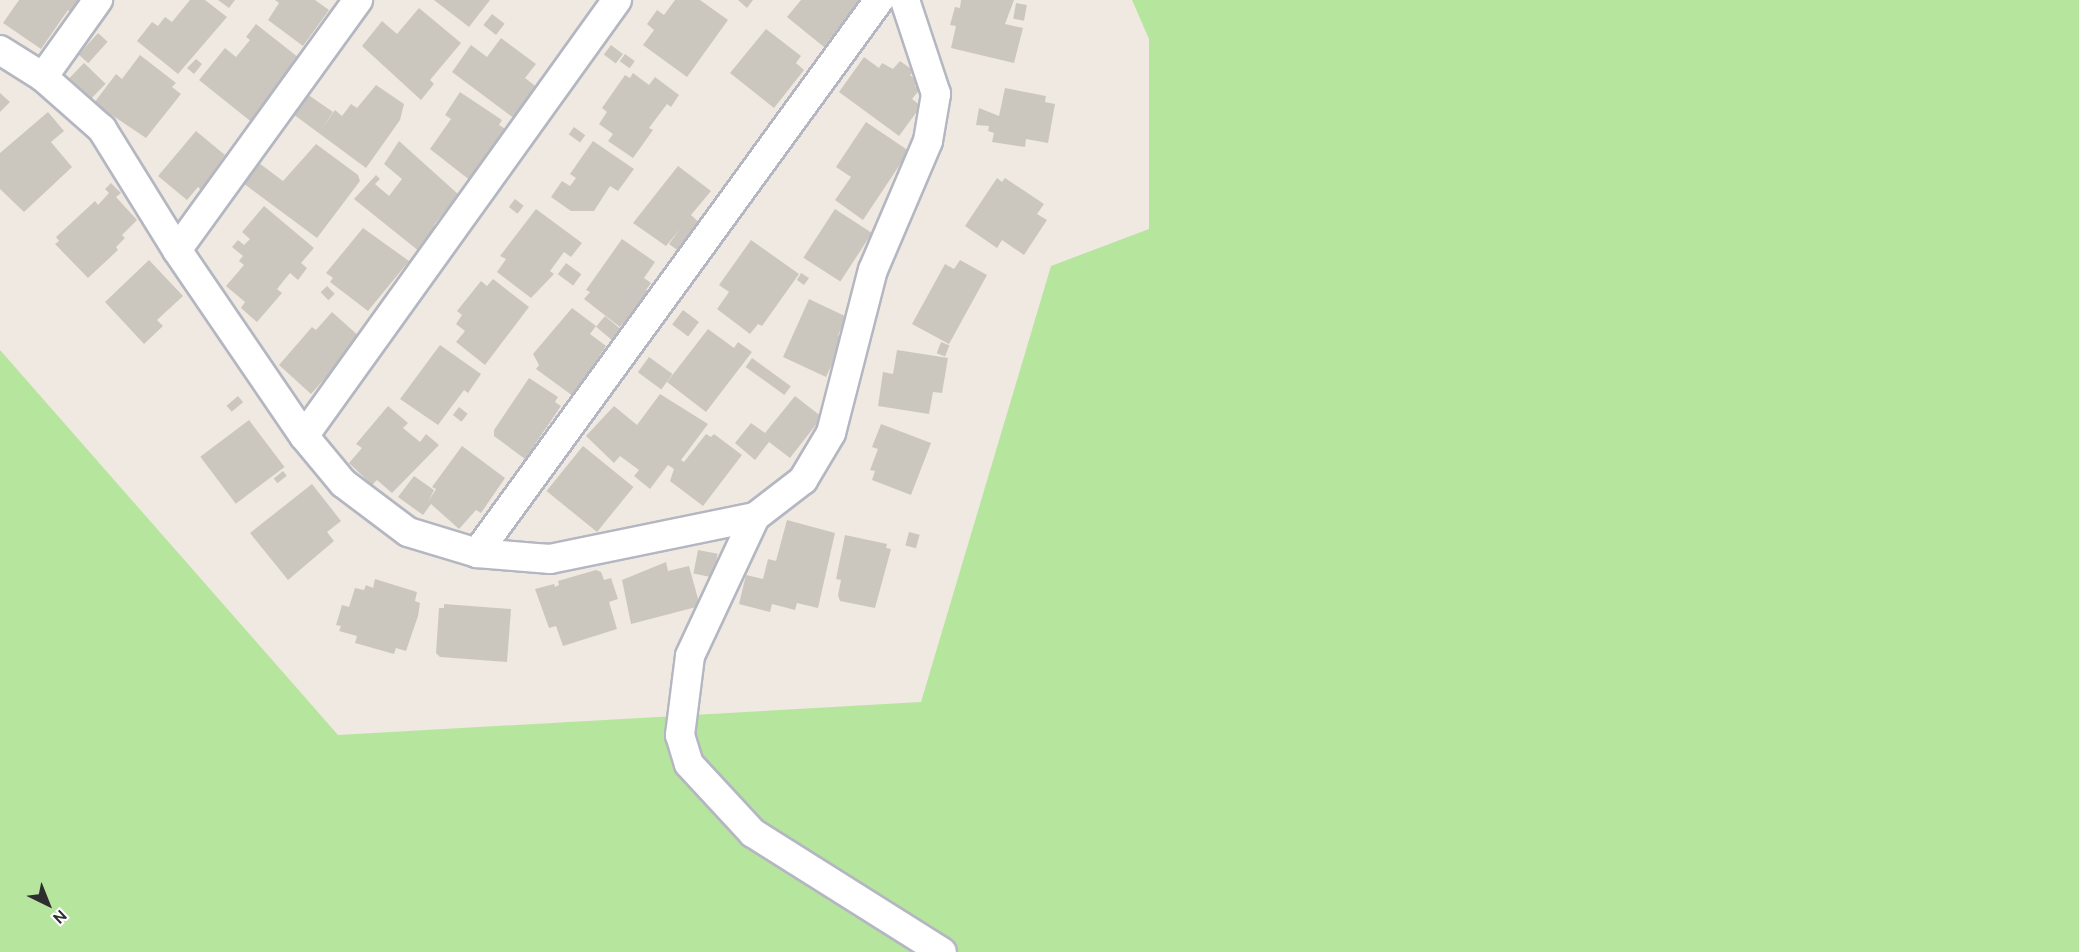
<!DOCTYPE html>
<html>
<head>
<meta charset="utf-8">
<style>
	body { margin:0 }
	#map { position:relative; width:2079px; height:952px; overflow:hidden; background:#efe9e1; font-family:Ubuntu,sans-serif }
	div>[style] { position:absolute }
	.green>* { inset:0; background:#b6e59e }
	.building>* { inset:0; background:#cbc7bf; transform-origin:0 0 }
	.roads { filter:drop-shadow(2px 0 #b4b7c1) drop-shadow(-2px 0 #b4b7c1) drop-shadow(0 2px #b4b7c1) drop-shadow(0 -2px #b4b7c1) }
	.street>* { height:28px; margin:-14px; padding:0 14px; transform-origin:14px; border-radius:14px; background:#fff }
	span { translate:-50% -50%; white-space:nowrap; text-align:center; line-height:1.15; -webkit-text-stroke:5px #fff; paint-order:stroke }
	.north { position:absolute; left:18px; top:874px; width:60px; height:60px; -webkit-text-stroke:4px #fff; paint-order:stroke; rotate:137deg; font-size:16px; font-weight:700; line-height:24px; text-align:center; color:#2e2e2e }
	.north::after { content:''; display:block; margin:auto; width:21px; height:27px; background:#2e2e2e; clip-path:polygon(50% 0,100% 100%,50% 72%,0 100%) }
</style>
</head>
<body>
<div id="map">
	<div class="green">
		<i style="clip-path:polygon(1132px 0,2079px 0,2079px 952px,0 952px,0 350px,338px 735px,921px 702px,1051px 266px,1149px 229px,1149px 39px)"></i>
	</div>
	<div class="building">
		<i style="clip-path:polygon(19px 0,86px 0,76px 15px,68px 10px,41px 49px,3px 23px)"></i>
		<i style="clip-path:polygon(190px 0,205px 0,227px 17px,178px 74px,137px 41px,152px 22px,158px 26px,165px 17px,172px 22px)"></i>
		<i style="clip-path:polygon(218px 0,235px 0,229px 8px)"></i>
		<i style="clip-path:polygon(275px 0,315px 0,329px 10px,303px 46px,268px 20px,279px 3px)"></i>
		<i style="clip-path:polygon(434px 0,490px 0,469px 27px)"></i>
		<i style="clip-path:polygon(675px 0,700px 0,728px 20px,687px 77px,643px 45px,654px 30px,647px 24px,657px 10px,664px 15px)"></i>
		<i style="clip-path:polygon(738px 0,753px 0,747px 8px)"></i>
		<i style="clip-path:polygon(801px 0,865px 0,857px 9px,854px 7px,824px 47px,787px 17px)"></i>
		<i style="clip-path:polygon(961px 0,1014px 0,1005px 24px,1023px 28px,1014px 63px,951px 48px,956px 26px,950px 25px,955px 7px,960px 8px)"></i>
		<i style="left:1016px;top:3px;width:11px;height:16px;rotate:10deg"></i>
		<i style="clip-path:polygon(419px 8px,461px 43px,430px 80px,434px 84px,421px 100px,362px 46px,382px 21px,397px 34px)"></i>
		<i style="left:492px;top:14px;width:16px;height:14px;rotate:38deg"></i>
		<i style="clip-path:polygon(256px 24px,299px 58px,254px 124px,199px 80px,225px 48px,236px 57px,250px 40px,246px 37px)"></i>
		<i style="clip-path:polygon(766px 29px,801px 56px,796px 63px,804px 70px,774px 108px,730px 73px)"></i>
		<i style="left:98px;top:33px;width:13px;height:29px;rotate:42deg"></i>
		<i style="clip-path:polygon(501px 38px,536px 64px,525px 78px,538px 88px,515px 119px,452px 72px,471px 45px,487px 57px)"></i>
		<i style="left:611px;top:45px;width:15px;height:12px;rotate:37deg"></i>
		<i style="left:625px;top:54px;width:12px;height:9px;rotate:35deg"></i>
		<i style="clip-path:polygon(140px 55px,176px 83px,172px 87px,181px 94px,146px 138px,94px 103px,116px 74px,122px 79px)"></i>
		<i style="clip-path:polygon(864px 57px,879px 68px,882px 63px,893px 69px,900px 61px,914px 71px,910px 75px,918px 81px,915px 86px,920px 89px,912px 99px,921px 106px,899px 136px,839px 92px)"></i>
		<i style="clip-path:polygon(196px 59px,202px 64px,194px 74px,187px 68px)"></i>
		<i style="left:84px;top:63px;width:30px;height:25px;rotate:44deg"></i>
		<i style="clip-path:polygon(633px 73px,649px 85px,655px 77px,679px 95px,671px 107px,667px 104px,649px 128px,653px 130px,633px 158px,608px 141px,613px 134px,599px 124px,607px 112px,602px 108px,625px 75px,630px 78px)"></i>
		<i style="clip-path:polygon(376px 85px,404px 104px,400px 120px,366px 168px,293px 114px,307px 94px,333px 112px,321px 130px,335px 110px,342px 116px,351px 104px,357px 108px)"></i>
		<i style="clip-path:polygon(1005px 88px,1046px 96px,1045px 102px,1055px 104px,1048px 143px,1026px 139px,1025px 147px,992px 142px,994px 133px,988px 131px,989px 126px,976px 125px,979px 108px,999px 116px)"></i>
		<i style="clip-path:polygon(460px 92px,502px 120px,499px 125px,512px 133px,476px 185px,430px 149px,451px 119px,445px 115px)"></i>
		<i style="clip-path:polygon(0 93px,10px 102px,0 112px)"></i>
		<i style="clip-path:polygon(48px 112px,64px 131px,51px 142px,72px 167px,24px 212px,0 189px,0 153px)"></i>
		<i style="clip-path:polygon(866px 122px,909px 151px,863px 220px,835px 200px,851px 177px,836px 167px)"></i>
		<i style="left:574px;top:127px;width:14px;height:9px;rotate:36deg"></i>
		<i style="clip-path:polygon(196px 131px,225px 155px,201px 190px,198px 187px,187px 200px,158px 176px)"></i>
		<i style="clip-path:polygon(399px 141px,458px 194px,455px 197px,460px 202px,450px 214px,446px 210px,434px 225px,439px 229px,420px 252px,354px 199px,376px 175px,380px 179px,375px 184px,389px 196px,402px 179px,384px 164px)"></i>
		<i style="clip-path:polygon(593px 141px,634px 169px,618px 191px,610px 186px,594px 211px,571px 211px,551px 197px,562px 181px,570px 186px,576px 178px,570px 174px)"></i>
		<i style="clip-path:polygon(316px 144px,358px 175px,360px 181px,317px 238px,243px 183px,259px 163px,283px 181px)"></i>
		<i style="clip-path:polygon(678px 166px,711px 191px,691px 215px,702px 225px,680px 252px,669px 244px,680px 229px,666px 246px,633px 223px)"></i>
		<i style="clip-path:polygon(997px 178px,1002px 182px,1005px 178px,1044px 204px,1037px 214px,1047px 220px,1024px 255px,1002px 240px,997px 248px,965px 226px)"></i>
		<i style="clip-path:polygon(111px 183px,121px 193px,116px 197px,137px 220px,122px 235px,125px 238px,116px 247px,118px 250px,88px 278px,55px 244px,59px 241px,56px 237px,95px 201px,98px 205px,109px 193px,105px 189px)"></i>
		<i style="left:515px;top:199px;width:11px;height:10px;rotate:38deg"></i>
		<i style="clip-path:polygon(264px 206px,314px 248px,301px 263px,307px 268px,298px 280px,290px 273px,277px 289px,282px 293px,257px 322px,241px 308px,245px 302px,226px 286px,244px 265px,239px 261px,243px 256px,232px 247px,238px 240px,244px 245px,250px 239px,242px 232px)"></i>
		<i style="clip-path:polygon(536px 209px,582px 243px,571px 257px,564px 252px,550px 271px,554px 274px,531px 298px,497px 272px,506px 259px,500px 256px)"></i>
		<i style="left:835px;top:209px;width:44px;height:58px;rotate:33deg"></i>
		<i style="clip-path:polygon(363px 228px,409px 261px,368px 311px,330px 282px,333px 278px,326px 273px)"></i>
		<i style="clip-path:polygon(622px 239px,655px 262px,644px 278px,651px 283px,646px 290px,652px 294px,626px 326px,623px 323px,620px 327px,584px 299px,590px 292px,586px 290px)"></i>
		<i style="clip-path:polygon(751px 240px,799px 274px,762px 326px,758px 324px,750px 334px,717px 309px,729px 292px,719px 285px)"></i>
		<i style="clip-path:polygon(149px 260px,183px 296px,157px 320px,163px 326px,144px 344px,105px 302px)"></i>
		<i style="clip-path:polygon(960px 260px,987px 275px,949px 344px,912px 324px,945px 264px,954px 269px)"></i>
		<i style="left:566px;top:263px;width:19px;height:14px;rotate:36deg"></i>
		<i style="clip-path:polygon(801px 273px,809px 278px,804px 285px,797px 280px)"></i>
		<i style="clip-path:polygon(493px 279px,529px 307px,485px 365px,456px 342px,465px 331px,456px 324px,462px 315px,457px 311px,481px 281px,487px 286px)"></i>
		<i style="left:327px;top:286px;width:11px;height:9px;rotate:45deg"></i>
		<i style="clip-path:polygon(809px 299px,847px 317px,838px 335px,844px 338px,826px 377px,783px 357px)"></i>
		<i style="clip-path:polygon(572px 308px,596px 326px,590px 334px,606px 346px,573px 396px,536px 369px,539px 365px,533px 354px)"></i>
		<i style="left:683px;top:310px;width:20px;height:18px;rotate:37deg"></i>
		<i style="clip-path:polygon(332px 312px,361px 338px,311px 394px,279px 365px,312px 327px,316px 330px)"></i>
		<i style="left:605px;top:316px;width:23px;height:14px;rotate:40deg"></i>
		<i style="clip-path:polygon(708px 329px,734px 348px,738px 342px,752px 352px,706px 412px,667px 382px)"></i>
		<i style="left:941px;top:342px;width:9px;height:12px;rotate:21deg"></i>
		<i style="clip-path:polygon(440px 345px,481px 374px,468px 393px,464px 390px,438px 425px,400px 399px)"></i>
		<i style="clip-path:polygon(897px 350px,948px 358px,942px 393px,933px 392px,929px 414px,878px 406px,883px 372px,893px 374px)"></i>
		<i style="left:649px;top:357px;width:29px;height:19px;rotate:36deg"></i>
		<i style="left:752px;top:358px;width:48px;height:11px;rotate:36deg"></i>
		<i style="clip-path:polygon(529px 378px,558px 397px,555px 402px,561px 406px,525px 459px,494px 436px,494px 430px)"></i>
		<i style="clip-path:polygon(660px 394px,708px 424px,681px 460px,684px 462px,706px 434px,711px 437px,714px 434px,742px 455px,703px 506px,670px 481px,674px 469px,668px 465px,650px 489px,634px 476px,639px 470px,620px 456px,614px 463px,586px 436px,614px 406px,637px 425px)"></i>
		<i style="left:238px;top:396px;width:8px;height:15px;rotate:50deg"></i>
		<i style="clip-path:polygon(795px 396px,822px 417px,790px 458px,769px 442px,755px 460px,735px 443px,751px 423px,765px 433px)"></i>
		<i style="clip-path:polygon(388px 406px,408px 423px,403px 428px,420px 442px,426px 434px,439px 445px,392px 493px,377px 480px,372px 485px,349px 463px,362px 448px,356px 444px)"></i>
		<i style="left:459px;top:407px;width:11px;height:10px;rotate:38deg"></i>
		<i style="left:249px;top:420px;width:59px;height:61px;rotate:53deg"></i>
		<i style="clip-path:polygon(881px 424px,931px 443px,911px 495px,872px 480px,875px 471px,870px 470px,878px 449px,872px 447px)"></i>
		<i style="clip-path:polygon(462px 446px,505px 478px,481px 513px,476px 510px,459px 529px,431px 504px,423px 515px,398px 497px,414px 476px,434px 490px,428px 502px,436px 489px,432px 487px)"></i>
		<i style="left:583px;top:446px;width:65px;height:58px;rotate:39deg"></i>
		<i style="left:283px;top:471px;width:6px;height:12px;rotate:51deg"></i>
		<i style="clip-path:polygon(312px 484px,341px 521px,327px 532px,334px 541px,288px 580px,250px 533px)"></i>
		<i style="clip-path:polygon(787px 520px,835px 533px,818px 608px,797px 603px,795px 610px,772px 604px,770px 612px,739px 604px,746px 575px,763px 579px,768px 559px,776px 561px)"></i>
		<i style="left:909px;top:532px;width:11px;height:14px;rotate:15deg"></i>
		<i style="clip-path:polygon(845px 535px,887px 544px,886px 548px,891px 549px,875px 608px,840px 601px,838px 595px,841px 580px,836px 579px)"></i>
		<i style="left:698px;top:550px;width:20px;height:24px;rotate:11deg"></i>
		<i style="clip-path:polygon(666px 562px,668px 571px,689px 566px,700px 606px,631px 624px,622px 580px)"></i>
		<i style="clip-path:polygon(596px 570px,601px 572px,604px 580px,611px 578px,618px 599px,609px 602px,617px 629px,563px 646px,556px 626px,549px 628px,535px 589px,554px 584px,555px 587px,559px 585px,558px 581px)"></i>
		<i style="clip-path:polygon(375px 579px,417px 592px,415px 601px,420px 603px,418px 616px,406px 651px,396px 648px,394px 654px,355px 643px,357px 636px,339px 631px,341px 626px,336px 625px,342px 605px,349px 607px,355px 588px,364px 590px,366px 585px,373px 588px)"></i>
		<i style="clip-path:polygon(444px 604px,511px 609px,507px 662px,440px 657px,436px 653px,439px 608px,444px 608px)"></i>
	</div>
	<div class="roads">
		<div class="street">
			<i style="left:0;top:50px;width:51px;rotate:32.1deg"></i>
			<i style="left:43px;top:77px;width:79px;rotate:41.4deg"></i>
			<i style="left:102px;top:129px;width:142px;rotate:58.2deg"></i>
			<i style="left:177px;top:250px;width:225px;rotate:55.7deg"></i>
			<i style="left:304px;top:436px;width:61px;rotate:50.3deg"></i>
			<i style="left:343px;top:483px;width:81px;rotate:37deg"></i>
			<i style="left:408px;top:532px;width:72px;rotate:16.9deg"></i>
			<i style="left:477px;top:553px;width:73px;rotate:4.7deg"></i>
			<i style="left:550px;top:559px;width:209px;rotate:-11.6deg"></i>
			<i style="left:755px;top:517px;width:61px;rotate:-37.6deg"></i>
			<i style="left:803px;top:480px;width:55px;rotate:-59.2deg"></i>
			<i style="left:831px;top:433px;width:168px;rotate:-75.6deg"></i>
			<i style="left:873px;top:270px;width:140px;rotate:-66.9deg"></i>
			<i style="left:928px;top:141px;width:48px;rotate:-80.3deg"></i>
			<i style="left:936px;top:94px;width:99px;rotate:-108.3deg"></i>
			<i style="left:43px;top:77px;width:95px;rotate:-54.5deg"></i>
			<i style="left:177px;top:250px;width:309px;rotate:-54.1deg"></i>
			<i style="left:304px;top:436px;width:537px;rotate:-54.33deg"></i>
			<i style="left:755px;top:517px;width:153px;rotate:115.1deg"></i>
			<i style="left:690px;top:656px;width:80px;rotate:97.2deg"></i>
			<i style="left:680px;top:735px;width:30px;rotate:73deg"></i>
			<i style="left:689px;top:764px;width:94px;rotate:47.2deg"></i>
			<i style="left:753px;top:833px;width:223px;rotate:32.2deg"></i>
			<i style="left:477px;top:553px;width:684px;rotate:-53.98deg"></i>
		</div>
	</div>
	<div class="north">N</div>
</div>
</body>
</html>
